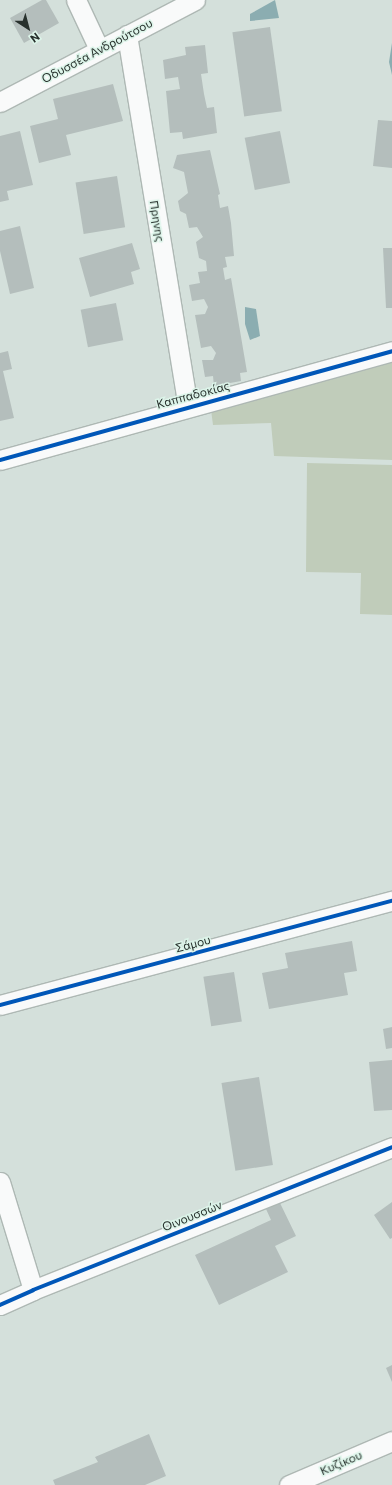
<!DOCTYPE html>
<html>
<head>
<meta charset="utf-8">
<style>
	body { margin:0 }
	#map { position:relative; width:392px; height:1485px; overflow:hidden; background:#d4e0db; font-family:Commissioner,sans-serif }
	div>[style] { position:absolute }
	.green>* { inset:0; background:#c0ccba }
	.water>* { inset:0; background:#8badb1 }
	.building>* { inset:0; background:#b4bebc; transform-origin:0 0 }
	.roads { filter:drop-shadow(1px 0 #aeb8b4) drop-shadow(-1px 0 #aeb8b4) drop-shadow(0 1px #aeb8b4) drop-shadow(0 -1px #aeb8b4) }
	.street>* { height:19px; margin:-9.5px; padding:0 9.5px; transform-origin:9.5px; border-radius:9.5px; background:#f9fafa }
	.cycleway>* { height:4px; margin:-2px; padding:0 2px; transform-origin:2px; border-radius:2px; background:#0057b8 }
	span { translate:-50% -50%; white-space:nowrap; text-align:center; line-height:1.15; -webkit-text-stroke:3px #dcf4e9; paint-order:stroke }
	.street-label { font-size:12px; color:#28312d }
	.north { position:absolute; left:8px; top:8px; width:40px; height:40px; -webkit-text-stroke:3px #dcf4e9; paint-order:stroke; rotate:144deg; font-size:11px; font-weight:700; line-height:16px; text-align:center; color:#28312d }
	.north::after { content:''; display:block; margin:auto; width:14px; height:18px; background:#28312d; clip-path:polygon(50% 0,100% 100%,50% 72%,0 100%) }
</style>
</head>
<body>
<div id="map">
	<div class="green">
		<i style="clip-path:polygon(392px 348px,392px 460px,274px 456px,271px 423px,213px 425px,210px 402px)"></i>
		<i style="clip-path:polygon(307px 463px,392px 465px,392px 615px,360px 614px,361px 573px,306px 572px)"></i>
	</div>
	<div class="water">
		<i style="clip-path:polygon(275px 0,279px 18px,250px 21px,250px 14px)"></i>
		<i style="clip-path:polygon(392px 43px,392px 75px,389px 62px)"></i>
		<i style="clip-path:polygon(245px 307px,256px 309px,260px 336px,250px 340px,245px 324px)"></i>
	</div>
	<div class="building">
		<i style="clip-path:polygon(42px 0,46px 0,59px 23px,24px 43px,10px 18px)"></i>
		<i style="left:270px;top:27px;width:85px;height:38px;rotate:82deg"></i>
		<i style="clip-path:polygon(205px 45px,208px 73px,201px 74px,204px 94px,207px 108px,214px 107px,217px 133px,183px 139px,182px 132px,170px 133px,166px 91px,180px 89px,178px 77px,165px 79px,163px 60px,186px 55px,185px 47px)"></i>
		<i style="clip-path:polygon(113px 84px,123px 121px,66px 135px,71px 155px,39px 163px,30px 126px,58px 119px,53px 99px)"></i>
		<i style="clip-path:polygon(378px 120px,392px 121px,392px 168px,373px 166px)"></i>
		<i style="clip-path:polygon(20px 131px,33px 185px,7px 191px,9px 200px,0 202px,0 136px)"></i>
		<i style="left:280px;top:131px;width:53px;height:36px;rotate:79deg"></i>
		<i style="clip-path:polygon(210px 150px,220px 194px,218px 195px,220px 208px,228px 206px,231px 223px,234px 256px,225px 257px,227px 267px,223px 268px,225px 280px,231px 278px,247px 372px,240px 373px,241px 381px,214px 386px,213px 376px,205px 377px,202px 360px,213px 360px,216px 353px,211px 346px,201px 348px,195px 315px,205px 314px,208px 307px,204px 299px,192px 301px,189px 285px,200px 283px,198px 272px,207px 271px,206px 261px,199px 258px,196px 242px,203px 237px,197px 227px,189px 228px,186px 214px,180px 211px,178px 201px,188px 193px,184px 172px,173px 168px,177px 155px)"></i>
		<i style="left:117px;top:176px;width:52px;height:42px;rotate:81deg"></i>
		<i style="clip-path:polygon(20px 226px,34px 288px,10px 294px,0 251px,0 231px)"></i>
		<i style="clip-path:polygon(132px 243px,140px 269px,131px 272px,134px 284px,90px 297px,79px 258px)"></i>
		<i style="clip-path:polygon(383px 248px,392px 248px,392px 308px,386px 308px)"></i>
		<i style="left:116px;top:303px;width:38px;height:36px;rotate:79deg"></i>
		<i style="clip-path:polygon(8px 351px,12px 369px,3px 371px,14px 418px,0 421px,0 353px)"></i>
		<i style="clip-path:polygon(352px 941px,357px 971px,344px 973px,348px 995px,269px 1009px,262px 973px,288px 968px,285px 953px)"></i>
		<i style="left:234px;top:972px;width:50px;height:31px;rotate:81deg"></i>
		<i style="clip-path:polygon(392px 1027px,392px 1048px,386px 1049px,383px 1029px)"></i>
		<i style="clip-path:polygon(392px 1060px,392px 1110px,374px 1111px,369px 1062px)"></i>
		<i style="left:259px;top:1077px;width:89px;height:38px;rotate:81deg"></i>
		<i style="clip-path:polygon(392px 1202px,392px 1238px,390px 1239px,374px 1215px)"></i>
		<i style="clip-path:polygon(280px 1203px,296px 1236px,275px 1246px,288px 1272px,219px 1305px,195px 1255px,271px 1220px,266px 1209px)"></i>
		<i style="clip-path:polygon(392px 1365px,392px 1382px,386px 1368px)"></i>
		<i style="clip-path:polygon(149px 1434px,166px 1476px,145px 1485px,55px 1485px,53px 1480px,98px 1462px,95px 1457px)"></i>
	</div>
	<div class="roads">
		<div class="street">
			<i style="left:76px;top:0;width:54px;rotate:64.9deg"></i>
			<i style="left:127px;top:35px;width:376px;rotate:80.7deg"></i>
			<i style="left:0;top:102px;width:220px;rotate:-27.6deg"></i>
			<i style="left:0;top:460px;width:407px;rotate:-15.5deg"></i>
			<i style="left:0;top:1005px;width:406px;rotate:-14.9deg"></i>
			<i style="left:0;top:1182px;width:113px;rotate:73deg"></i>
			<i style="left:0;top:1305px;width:36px;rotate:-24deg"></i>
			<i style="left:33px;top:1290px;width:386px;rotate:-21.7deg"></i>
			<i style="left:289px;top:1485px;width:112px;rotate:-23.1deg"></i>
		</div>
	</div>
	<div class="cycleway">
		<i style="left:0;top:460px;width:407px;rotate:-15.5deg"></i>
		<i style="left:0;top:1005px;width:406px;rotate:-14.9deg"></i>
		<i style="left:0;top:1305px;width:36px;rotate:-24deg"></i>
		<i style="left:33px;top:1290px;width:386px;rotate:-21.7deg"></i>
	</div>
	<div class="street-label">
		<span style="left:97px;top:51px;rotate:-28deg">Οδυσσέα Ανδρούτσου</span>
		<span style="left:157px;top:221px;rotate:81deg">Πρηνης</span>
		<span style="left:193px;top:395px;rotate:-15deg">Καππαδοκίας</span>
		<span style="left:193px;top:944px;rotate:-15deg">Σάμου</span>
		<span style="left:192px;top:1216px;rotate:-22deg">Οινουσσών</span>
		<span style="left:341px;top:1463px;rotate:-23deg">Κυζίκου</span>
	</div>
	<div class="north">N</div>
</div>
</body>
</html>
